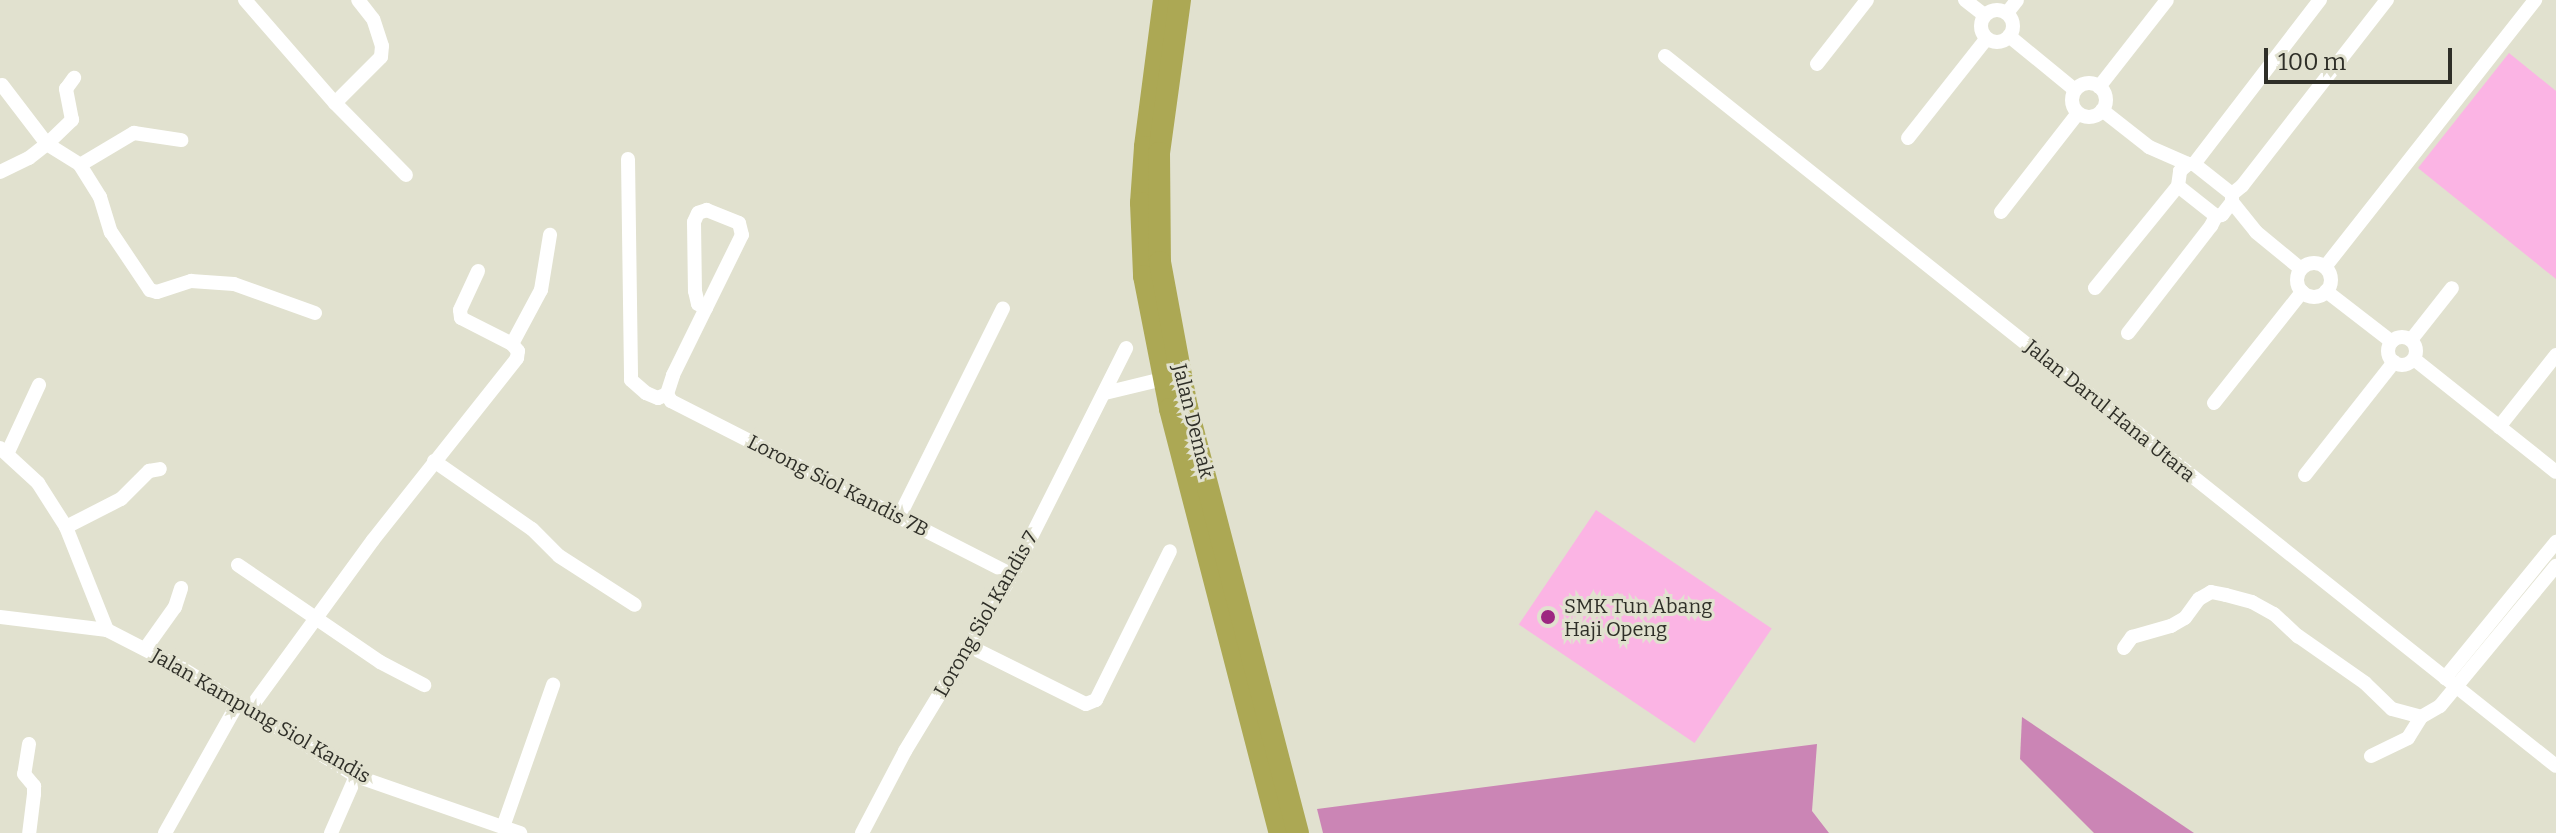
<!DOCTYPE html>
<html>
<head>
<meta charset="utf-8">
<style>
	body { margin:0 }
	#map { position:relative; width:2556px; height:833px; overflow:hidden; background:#e1e1cf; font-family:Bitter,serif }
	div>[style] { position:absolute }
	.green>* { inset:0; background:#fbb4e4; transform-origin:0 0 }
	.forest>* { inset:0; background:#cb85b5 }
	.minor>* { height:14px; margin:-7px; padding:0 7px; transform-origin:7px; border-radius:7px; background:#fff }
	.minor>.ring { margin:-7px; padding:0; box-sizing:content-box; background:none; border:14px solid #fff; border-radius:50% }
	.trunk>* { height:22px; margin:-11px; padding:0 11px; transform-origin:11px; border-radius:11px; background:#aca854 }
	.dots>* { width:22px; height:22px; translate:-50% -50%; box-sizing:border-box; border:4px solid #e1e1cf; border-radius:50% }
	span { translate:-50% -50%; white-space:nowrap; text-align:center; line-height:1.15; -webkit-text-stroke:6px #e1e1cf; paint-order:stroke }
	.street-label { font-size:20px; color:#2f2f28 }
	.poi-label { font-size:20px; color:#2f2f28 }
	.left { translate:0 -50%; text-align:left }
	.scale { position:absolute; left:2264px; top:48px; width:188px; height:36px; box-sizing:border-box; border:4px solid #2f2f28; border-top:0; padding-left:10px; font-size:24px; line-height:28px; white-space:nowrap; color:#2f2f28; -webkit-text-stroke:6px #e1e1cf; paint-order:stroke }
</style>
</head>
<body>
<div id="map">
	<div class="green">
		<i style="clip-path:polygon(2509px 53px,2556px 91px,2556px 279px,2418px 168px)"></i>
		<i style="left:1596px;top:510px;width:212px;height:138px;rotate:34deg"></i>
	</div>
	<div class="forest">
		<i style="clip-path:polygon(2022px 717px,2194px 833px,2094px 833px,2020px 759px)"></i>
		<i style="clip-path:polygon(1817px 744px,1812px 811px,1829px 833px,1323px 833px,1317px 809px)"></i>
	</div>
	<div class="minor">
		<i style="left:245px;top:0;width:137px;rotate:48.9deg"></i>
		<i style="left:335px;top:103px;width:101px;rotate:45.4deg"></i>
		<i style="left:1965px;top:0;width:24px;rotate:38deg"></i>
		<i class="ring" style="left:1981px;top:10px;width:18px;height:18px"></i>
		<i style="left:2007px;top:13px;width:16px;rotate:-52deg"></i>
		<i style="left:2009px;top:36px;width:85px;rotate:39.3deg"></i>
		<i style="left:1665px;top:56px;width:1139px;rotate:38.55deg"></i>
		<i style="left:1817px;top:64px;width:81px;rotate:-52deg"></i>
		<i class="ring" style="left:2072px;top:83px;width:20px;height:20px"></i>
		<i style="left:2px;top:85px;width:74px;rotate:52.7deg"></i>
		<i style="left:47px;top:144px;width:35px;rotate:-44deg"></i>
		<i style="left:72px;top:120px;width:32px;rotate:-101deg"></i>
		<i style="left:66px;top:89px;width:14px;rotate:-54deg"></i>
		<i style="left:2099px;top:87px;width:110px;rotate:-52deg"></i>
		<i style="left:335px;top:103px;width:65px;rotate:-45deg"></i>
		<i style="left:381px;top:57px;width:11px;rotate:-85deg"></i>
		<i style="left:382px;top:46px;width:28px;rotate:-108deg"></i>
		<i style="left:373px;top:19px;width:24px;rotate:-128deg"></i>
		<i style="left:2102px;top:110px;width:60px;rotate:38.2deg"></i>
		<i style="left:2149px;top:147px;width:43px;rotate:23.6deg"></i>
		<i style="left:1908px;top:138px;width:127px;rotate:-51.7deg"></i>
		<i style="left:628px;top:159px;width:221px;rotate:89.2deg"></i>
		<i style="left:631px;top:380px;width:20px;rotate:41deg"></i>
		<i style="left:646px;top:393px;width:13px;rotate:23deg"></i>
		<i style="left:658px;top:398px;width:10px;rotate:-24deg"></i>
		<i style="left:2188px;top:164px;width:6px"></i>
		<i style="left:2194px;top:164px;width:48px;rotate:38.3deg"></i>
		<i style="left:2232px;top:194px;width:8px;rotate:90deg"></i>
		<i style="left:2232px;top:202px;width:16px;rotate:128deg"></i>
		<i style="left:2222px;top:215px;width:6px;rotate:171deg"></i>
		<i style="left:2216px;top:216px;width:48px;rotate:-141.7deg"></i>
		<i style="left:2178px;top:186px;width:15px;rotate:-82deg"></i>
		<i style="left:2180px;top:171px;width:11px;rotate:-41deg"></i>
		<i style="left:2194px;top:164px;width:207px;rotate:-52.5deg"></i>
		<i style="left:80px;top:165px;width:63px;rotate:-30.7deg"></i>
		<i style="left:134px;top:133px;width:48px;rotate:8.5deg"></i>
		<i style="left:0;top:172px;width:32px;rotate:-26deg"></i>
		<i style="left:29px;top:158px;width:23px;rotate:-38deg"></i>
		<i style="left:47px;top:144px;width:39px;rotate:32deg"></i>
		<i style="left:80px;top:165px;width:38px;rotate:58deg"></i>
		<i style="left:100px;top:197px;width:37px;rotate:73deg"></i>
		<i style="left:111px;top:232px;width:70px;rotate:56.1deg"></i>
		<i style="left:150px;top:290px;width:7px;rotate:16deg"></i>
		<i style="left:157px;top:292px;width:36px;rotate:-18deg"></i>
		<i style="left:191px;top:281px;width:43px;rotate:4deg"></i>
		<i style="left:234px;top:284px;width:86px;rotate:19.7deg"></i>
		<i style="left:2232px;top:194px;width:13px;rotate:-39deg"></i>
		<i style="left:2242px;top:186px;width:236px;rotate:-52.1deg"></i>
		<i style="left:2232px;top:202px;width:38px;rotate:51deg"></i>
		<i style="left:2256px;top:232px;width:58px;rotate:39.4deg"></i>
		<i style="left:2001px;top:212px;width:125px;rotate:-52.1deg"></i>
		<i class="ring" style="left:2297px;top:263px;width:20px;height:20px"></i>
		<i style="left:2325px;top:267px;width:340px;rotate:-51.8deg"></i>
		<i style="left:2095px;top:288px;width:132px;rotate:-50.9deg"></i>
		<i style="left:2326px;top:291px;width:83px;rotate:37.7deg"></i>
		<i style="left:2128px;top:333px;width:135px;rotate:-52.2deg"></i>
		<i style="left:2211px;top:226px;width:11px;rotate:-63deg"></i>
		<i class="ring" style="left:2388px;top:337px;width:14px;height:14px"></i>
		<i style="left:2411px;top:340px;width:66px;rotate:-51.7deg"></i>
		<i style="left:512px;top:344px;width:61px;rotate:-61.8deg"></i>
		<i style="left:541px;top:290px;width:56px;rotate:-80.7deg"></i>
		<i style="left:2414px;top:359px;width:181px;rotate:38.5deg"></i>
		<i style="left:1105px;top:393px;width:60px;rotate:-13.6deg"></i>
		<i style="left:667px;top:394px;width:8px;rotate:60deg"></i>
		<i style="left:671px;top:401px;width:383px;rotate:27deg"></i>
		<i style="left:667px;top:394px;width:20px;rotate:-72deg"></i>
		<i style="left:673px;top:375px;width:156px;rotate:-63.8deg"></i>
		<i style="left:742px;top:235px;width:12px;rotate:-104deg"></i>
		<i style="left:739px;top:223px;width:35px;rotate:-158deg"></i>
		<i style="left:707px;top:210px;width:9px;rotate:162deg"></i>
		<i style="left:698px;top:213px;width:10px;rotate:114deg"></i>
		<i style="left:694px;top:222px;width:69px;rotate:89.2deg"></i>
		<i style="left:695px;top:291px;width:13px;rotate:77deg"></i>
		<i style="left:698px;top:304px;width:9px;rotate:27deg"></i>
		<i style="left:2214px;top:403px;width:142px;rotate:-51.6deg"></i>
		<i style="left:2499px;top:427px;width:92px;rotate:-51.6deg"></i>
		<i style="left:0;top:448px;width:52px;rotate:42.6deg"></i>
		<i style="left:38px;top:483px;width:52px;rotate:57.5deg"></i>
		<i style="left:66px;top:527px;width:111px;rotate:68.3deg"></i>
		<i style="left:8px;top:452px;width:74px;rotate:-65.2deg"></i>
		<i style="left:434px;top:461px;width:119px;rotate:34.8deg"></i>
		<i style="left:532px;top:529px;width:38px;rotate:45deg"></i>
		<i style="left:559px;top:556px;width:90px;rotate:32.8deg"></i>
		<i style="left:2305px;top:475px;width:144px;rotate:-51.8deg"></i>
		<i style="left:899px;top:517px;width:233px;rotate:-63.5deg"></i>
		<i style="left:66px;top:527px;width:62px;rotate:-27deg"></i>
		<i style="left:121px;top:499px;width:40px;rotate:-45deg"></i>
		<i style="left:149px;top:471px;width:11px;rotate:-10deg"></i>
		<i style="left:238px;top:565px;width:172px;rotate:34.3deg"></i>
		<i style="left:380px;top:662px;width:50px;rotate:27.6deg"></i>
		<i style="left:0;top:617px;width:108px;rotate:6.9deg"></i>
		<i style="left:107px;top:630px;width:85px;rotate:27.2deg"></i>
		<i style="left:183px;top:669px;width:203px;rotate:31.7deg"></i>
		<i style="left:356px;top:776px;width:174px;rotate:19.2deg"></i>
		<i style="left:971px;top:647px;width:128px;rotate:26.4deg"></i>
		<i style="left:1086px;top:704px;width:11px;rotate:-22deg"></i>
		<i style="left:1096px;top:700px;width:166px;rotate:-63.6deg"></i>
		<i style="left:2124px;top:648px;width:14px;rotate:-54deg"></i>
		<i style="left:2132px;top:637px;width:41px;rotate:-15.8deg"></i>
		<i style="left:2171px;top:626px;width:16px;rotate:-30deg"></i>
		<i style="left:2185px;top:618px;width:24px;rotate:-54deg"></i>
		<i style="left:2199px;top:599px;width:14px;rotate:-30deg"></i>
		<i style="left:2211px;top:592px;width:15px;rotate:11deg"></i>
		<i style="left:2226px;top:595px;width:27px;rotate:15deg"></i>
		<i style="left:2252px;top:602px;width:25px;rotate:29deg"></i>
		<i style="left:2274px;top:614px;width:33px;rotate:43deg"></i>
		<i style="left:2298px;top:636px;width:82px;rotate:35deg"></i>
		<i style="left:2365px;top:683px;width:37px;rotate:44deg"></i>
		<i style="left:2392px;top:709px;width:30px;rotate:15deg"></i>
		<i style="left:145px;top:649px;width:52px;rotate:-54.5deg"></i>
		<i style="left:175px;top:607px;width:20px;rotate:-72deg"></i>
		<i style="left:2445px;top:678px;width:176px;rotate:-50.8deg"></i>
		<i style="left:249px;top:710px;width:210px;rotate:-53.9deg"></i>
		<i style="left:373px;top:540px;width:232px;rotate:-51.6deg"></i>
		<i style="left:517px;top:358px;width:7px;rotate:-82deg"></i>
		<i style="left:518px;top:351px;width:9px;rotate:-131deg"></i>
		<i style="left:512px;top:344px;width:57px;rotate:-153deg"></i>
		<i style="left:461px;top:318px;width:8px;rotate:-97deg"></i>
		<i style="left:460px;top:310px;width:43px;rotate:-65.2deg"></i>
		<i style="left:29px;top:744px;width:30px;rotate:99deg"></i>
		<i style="left:24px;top:774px;width:16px;rotate:50deg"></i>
		<i style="left:34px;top:786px;width:8px;rotate:90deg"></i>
		<i style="left:34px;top:794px;width:39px;rotate:97deg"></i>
		<i style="left:2371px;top:756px;width:41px;rotate:-25.9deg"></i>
		<i style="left:2408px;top:738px;width:25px;rotate:-58deg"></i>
		<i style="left:2421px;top:717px;width:22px;rotate:-30deg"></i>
		<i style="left:2440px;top:706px;width:182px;rotate:-50.4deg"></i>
		<i style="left:503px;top:827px;width:151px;rotate:-70.6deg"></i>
		<i style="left:165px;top:833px;width:149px;rotate:-60.7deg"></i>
		<i style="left:331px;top:833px;width:62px;rotate:-66.3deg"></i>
		<i style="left:862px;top:833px;width:93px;rotate:-62.3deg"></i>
		<i style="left:905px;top:751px;width:206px;rotate:-58.7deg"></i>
		<i style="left:1012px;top:575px;width:254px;rotate:-63.3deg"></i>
	</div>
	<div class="trunk">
		<i style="left:1164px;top:0;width:148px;rotate:97.4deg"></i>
		<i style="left:1145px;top:147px;width:56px;rotate:94.1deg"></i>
		<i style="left:1141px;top:203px;width:73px;rotate:87.6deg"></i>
		<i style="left:1144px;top:276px;width:136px;rotate:78.9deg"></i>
		<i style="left:1170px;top:409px;width:438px;rotate:75.5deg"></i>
		<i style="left:1180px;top:0;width:154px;rotate:97.8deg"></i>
		<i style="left:1159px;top:153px;width:109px;rotate:89.5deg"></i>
		<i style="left:1160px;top:262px;width:147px;rotate:79.5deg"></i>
		<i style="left:1187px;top:407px;width:440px;rotate:75.4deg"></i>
	</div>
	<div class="dots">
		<i style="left:1548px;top:617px;background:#9d2781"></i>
	</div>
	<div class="street-label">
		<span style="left:2110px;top:411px;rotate:39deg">Jalan Darul Hana Utara</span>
		<span style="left:1193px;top:421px;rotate:76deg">Jalan Demak</span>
		<span style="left:838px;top:486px;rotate:27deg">Lorong Siol Kandis 7B</span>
		<span style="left:986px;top:614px;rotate:-60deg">Lorong Siol Kandis 7</span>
		<span style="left:261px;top:716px;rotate:30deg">Jalan Kampung Siol Kandis</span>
	</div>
	<div class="poi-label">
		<span class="left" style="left:1564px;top:618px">SMK Tun Abang<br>Haji Openg</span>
	</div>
	<div class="scale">100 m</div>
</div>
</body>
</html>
